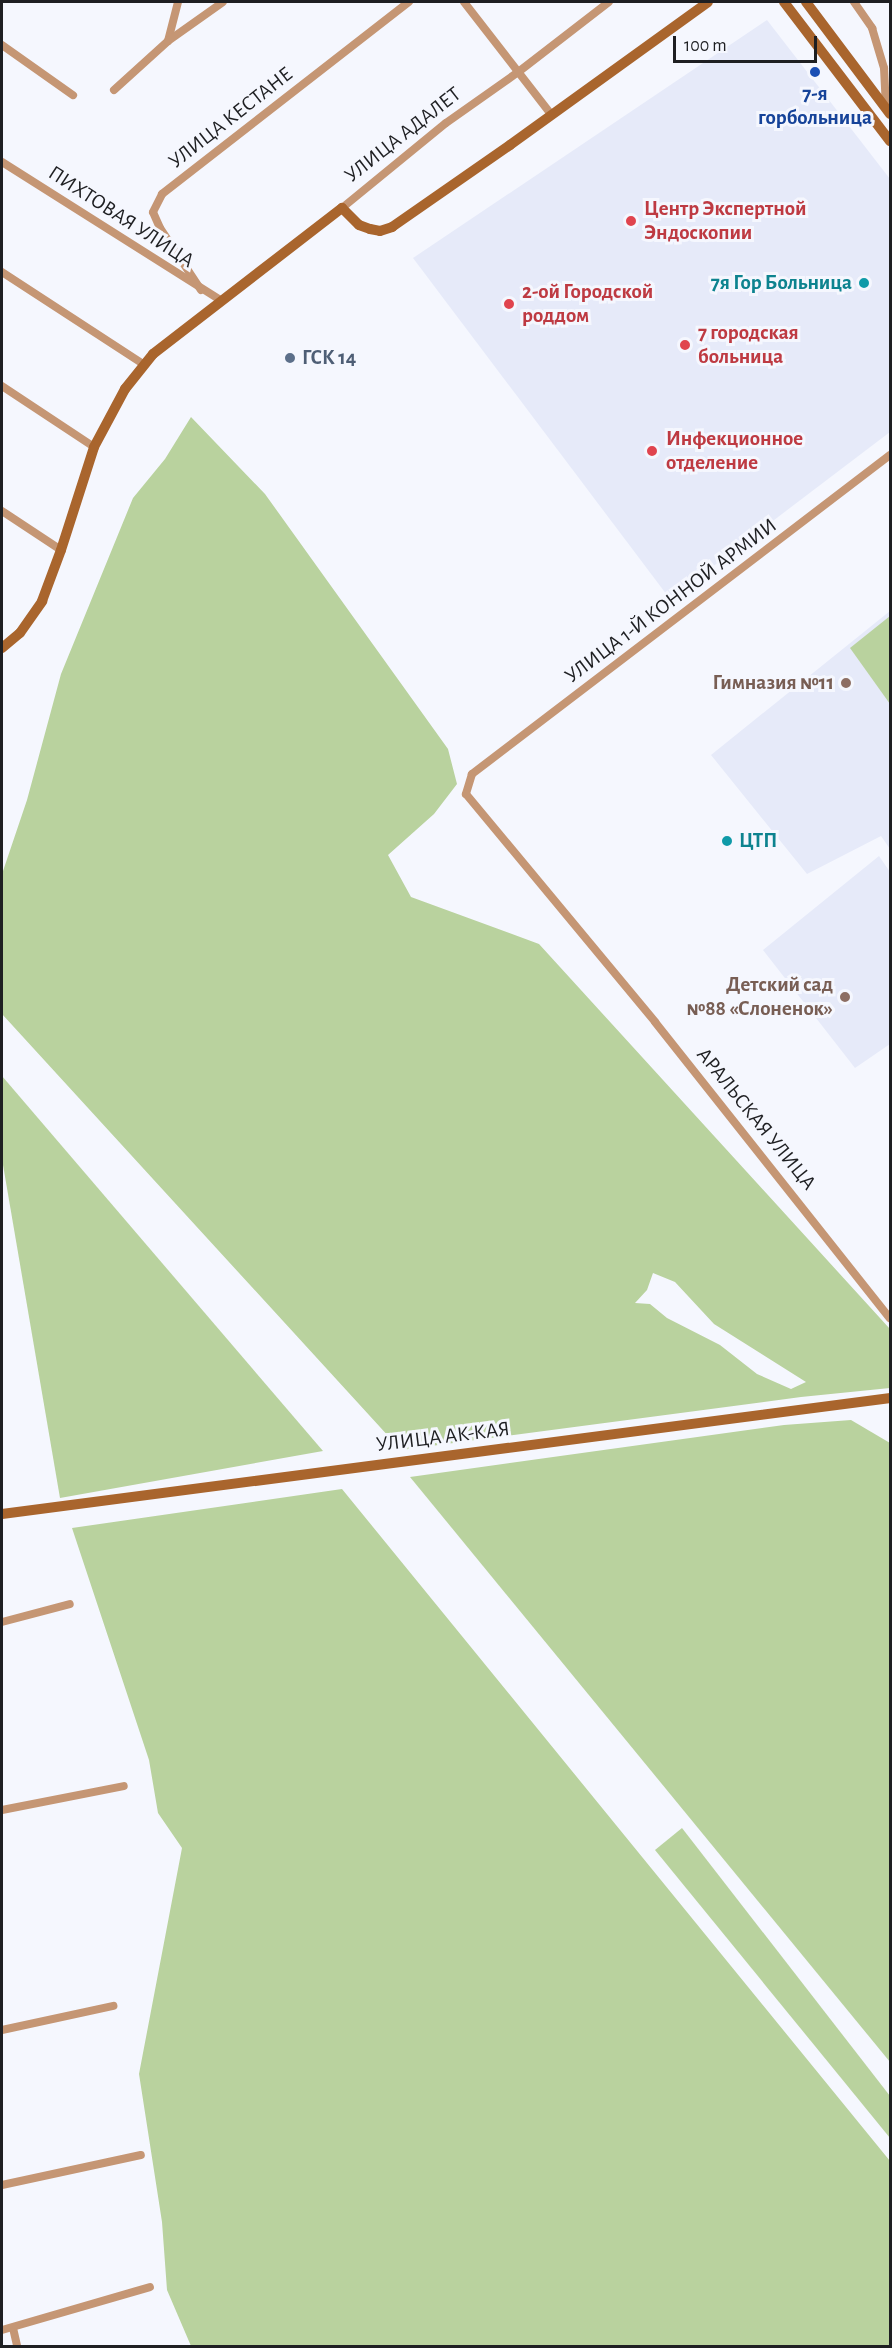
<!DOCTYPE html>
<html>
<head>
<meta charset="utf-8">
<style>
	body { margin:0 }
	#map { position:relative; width:892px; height:2348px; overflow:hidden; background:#f5f7fe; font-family:"Alegreya Sans",sans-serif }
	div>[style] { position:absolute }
	.built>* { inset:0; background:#e6eaf9 }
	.green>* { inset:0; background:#b9d29e }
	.street>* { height:8px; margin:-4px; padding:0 4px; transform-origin:4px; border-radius:4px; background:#c59674 }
	.secondary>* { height:10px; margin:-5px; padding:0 5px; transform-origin:5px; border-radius:5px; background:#a9652d }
	.dots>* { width:16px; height:16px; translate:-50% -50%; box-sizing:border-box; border:3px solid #f5f7fe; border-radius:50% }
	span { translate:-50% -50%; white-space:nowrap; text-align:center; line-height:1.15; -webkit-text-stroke:6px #f5f7fe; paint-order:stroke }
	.transit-label { font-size:21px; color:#164399; font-weight:700 }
	.street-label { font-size:21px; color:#1e1f22 }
	.health-label { font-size:21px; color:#be3a42; font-weight:700 }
	.left { translate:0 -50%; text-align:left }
	.culture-label { font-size:21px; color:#0d838f; font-weight:700 }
	.right { translate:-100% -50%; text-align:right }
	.service-label { font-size:21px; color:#4e5e75; font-weight:700 }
	.education-label { font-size:21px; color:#785e54; font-weight:700 }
	.frame { position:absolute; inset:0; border:3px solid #1e1f22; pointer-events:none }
	.scale { position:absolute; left:673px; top:36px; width:144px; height:27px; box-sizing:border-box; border:3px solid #1e1f22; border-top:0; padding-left:8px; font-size:18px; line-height:21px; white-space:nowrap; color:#1e1f22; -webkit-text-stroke:4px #f5f7fe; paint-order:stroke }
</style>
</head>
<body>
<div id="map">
	<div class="built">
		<i style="clip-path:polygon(767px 20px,890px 179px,890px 432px,670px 599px,413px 258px)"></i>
		<i style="clip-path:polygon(890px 611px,890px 849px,881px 836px,807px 874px,711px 755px)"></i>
		<i style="clip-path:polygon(879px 856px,890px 872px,890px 1044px,855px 1068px,763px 950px)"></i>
	</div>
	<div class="green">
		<i style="clip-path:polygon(evenodd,191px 417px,265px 494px,448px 749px,457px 784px,434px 814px,388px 855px,411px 897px,539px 944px,890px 1329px,890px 1388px,801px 1397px,401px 1450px,2px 1014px,2px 874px,27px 800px,61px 674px,133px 498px,165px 459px,191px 417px,653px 1273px,675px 1282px,714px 1324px,806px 1382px,791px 1389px,757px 1374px,720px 1345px,667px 1318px,650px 1304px,635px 1303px,647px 1290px,653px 1273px)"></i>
		<i style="clip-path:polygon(890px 616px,890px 704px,850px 648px)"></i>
		<i style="clip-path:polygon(2px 1076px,323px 1451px,60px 1498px,2px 1159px)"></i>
		<i style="clip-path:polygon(851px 1420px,890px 1443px,890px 2062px,410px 1477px,784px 1425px)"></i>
		<i style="clip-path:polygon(342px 1489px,890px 2161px,890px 2346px,191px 2346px,167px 2290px,162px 2222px,139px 2074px,182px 1848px,158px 1813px,149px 1760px,72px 1528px)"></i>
		<i style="clip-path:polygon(682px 1828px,890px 2096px,890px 2138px,655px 1850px)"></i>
	</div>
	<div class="street">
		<i style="left:464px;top:2px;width:142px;rotate:52.2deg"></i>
		<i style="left:854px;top:2px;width:32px;rotate:55deg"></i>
		<i style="left:872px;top:28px;width:42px;rotate:73.3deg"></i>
		<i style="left:884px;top:68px;width:40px;rotate:87.1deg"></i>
		<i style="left:168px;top:41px;width:40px;rotate:-75.6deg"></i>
		<i style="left:2px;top:45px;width:87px;rotate:35.2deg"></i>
		<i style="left:114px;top:90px;width:73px;rotate:-42.2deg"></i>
		<i style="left:168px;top:41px;width:67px;rotate:-35.3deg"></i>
		<i style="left:2px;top:162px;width:260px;rotate:32.3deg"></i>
		<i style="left:342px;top:208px;width:134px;rotate:-39.3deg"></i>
		<i style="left:446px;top:123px;width:87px;rotate:-35.2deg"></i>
		<i style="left:517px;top:73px;width:116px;rotate:-37.7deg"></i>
		<i style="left:2px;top:272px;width:168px;rotate:33.1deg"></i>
		<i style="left:201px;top:290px;width:74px;rotate:-123.5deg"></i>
		<i style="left:160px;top:228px;width:17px;rotate:-114deg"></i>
		<i style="left:153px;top:212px;width:20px;rotate:-63deg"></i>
		<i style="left:162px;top:194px;width:313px;rotate:-37.9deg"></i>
		<i style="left:2px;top:386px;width:110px;rotate:33.5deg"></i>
		<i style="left:890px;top:455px;width:526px;rotate:142.65deg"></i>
		<i style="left:472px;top:774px;width:21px;rotate:107deg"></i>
		<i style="left:466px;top:794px;width:296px;rotate:50.3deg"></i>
		<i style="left:655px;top:1022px;width:378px;rotate:51.6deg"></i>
		<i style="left:2px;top:511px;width:71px;rotate:33.5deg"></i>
		<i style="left:2px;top:1622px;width:70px;rotate:-14.8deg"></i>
		<i style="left:2px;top:1810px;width:124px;rotate:-11.1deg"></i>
		<i style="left:2px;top:2030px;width:114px;rotate:-12.2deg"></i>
		<i style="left:2px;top:2185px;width:142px;rotate:-12.2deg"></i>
		<i style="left:13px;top:2328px;width:18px;rotate:77deg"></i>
		<i style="left:2px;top:2330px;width:154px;rotate:-16.2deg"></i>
	</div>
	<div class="secondary">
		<i style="left:784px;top:2px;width:175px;rotate:52.7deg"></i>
		<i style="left:806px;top:2px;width:140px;rotate:53.1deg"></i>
		<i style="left:2px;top:648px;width:23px;rotate:-40deg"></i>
		<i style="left:20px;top:633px;width:39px;rotate:-55deg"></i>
		<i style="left:42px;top:601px;width:54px;rotate:-69.6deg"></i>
		<i style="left:61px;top:550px;width:108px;rotate:-72.2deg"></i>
		<i style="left:94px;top:447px;width:66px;rotate:-61.9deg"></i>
		<i style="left:125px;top:389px;width:45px;rotate:-51.3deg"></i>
		<i style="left:153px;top:354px;width:239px;rotate:-37.7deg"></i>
		<i style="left:342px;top:208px;width:24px;rotate:45deg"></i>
		<i style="left:359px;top:225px;width:12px;rotate:20deg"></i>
		<i style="left:370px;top:229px;width:10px;rotate:11deg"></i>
		<i style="left:380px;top:231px;width:13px;rotate:-18deg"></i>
		<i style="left:392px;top:227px;width:144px;rotate:-34.8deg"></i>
		<i style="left:510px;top:145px;width:244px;rotate:-35.8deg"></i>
		<i style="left:2px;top:1514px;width:896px;rotate:-7.44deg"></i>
	</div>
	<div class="dots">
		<i style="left:815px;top:72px;background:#1a4fb4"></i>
		<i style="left:631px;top:221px;background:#e0444e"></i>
		<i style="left:864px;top:283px;background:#0f9aa8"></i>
		<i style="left:509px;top:304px;background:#e0444e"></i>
		<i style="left:685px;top:345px;background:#e0444e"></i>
		<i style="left:290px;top:358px;background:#5c6f8a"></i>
		<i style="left:652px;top:451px;background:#e0444e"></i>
		<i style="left:846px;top:683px;background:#8d6e63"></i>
		<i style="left:727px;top:841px;background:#0f9aa8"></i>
		<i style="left:845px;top:997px;background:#8d6e63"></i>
	</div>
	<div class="transit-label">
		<span style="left:815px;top:106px">7-я<br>горбольница</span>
	</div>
	<div class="street-label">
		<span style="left:231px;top:118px;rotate:-38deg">УЛИЦА КЕСТАНЕ</span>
		<span style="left:403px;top:135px;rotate:-38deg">УЛИЦА АДАЛЕТ</span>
		<span style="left:121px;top:217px;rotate:33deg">ПИХТОВАЯ УЛИЦА</span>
		<span style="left:671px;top:601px;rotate:-37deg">УЛИЦА 1-Й КОННОЙ АРМИИ</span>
		<span style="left:756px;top:1119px;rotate:51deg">АРАЛЬСКАЯ УЛИЦА</span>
		<span style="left:443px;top:1437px;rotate:-7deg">УЛИЦА АК-КАЯ</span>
	</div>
	<div class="health-label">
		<span class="left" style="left:644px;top:221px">Центр Экспертной<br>Эндоскопии</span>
		<span class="left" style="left:522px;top:304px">2-ой Городской<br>роддом</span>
		<span class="left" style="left:698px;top:345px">7 городская<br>больница</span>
		<span class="left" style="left:666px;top:451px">Инфекционное<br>отделение</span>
	</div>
	<div class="culture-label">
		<span class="right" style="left:852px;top:283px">7я Гор Больница</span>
		<span class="left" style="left:739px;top:841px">ЦТП</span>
	</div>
	<div class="service-label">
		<span class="left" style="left:302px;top:358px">ГСК 14</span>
	</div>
	<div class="education-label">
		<span class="right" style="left:834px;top:683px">Гимназия №11</span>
		<span class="right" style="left:833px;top:997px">Детский сад<br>№88 «Слоненок»</span>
	</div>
	<div class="frame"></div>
	<div class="scale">100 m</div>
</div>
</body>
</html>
